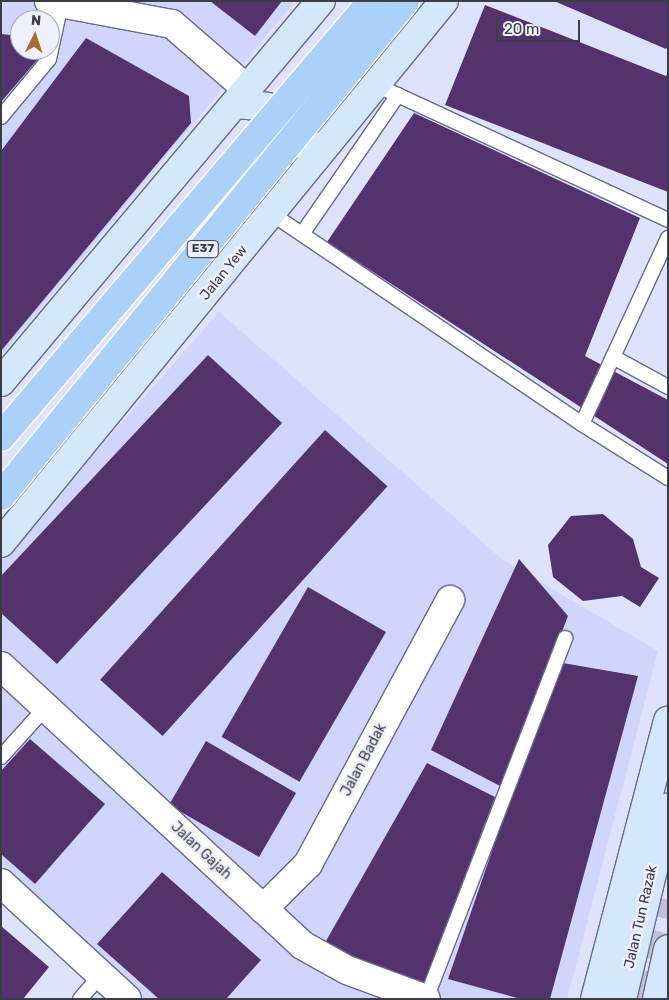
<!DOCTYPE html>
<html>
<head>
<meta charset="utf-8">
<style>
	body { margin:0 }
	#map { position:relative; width:669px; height:1000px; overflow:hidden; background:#dfe2fc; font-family:Rubik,sans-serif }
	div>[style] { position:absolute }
	.built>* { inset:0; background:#cfd5fb }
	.building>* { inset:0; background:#53326e; transform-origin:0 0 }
	.highway-tunnel>* { height:28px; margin-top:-14px; transform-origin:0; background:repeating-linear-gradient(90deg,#bec1d8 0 28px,transparent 0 42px) }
	.roads { filter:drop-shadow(1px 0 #686b87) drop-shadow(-1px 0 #686b87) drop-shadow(0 1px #686b87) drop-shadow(0 -1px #686b87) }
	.lane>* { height:14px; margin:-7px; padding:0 7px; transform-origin:7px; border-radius:7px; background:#fff }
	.street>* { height:28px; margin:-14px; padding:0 14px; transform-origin:14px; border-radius:14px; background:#fff }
	.secondary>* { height:28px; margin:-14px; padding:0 14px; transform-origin:14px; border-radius:14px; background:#d5e8fb }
	.bridges { filter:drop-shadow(1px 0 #fff) drop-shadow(-1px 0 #fff) drop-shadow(0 1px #fff) drop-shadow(0 -1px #fff) }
	.primary-bridge>* { height:28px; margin:-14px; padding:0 14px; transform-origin:14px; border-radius:14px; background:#acd1f8 }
	span { translate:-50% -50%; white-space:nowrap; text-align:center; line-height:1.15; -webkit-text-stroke:5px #eef0fd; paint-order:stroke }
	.shield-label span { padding:1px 4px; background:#eef0fd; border:1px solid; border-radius:4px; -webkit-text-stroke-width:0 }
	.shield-label { font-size:12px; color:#3a3c48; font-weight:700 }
	.street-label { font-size:14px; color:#3a3c48 }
	.frame { position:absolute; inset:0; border:2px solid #3a3c48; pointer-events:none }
	.north { position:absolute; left:10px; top:10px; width:50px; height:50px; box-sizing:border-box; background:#eef0fd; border:1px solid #a6a8b5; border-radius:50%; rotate:4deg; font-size:14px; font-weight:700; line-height:20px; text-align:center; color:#3a3c48 }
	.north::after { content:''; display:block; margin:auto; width:18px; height:22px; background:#aa6c31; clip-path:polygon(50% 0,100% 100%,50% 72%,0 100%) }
	.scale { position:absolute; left:496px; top:20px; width:84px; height:22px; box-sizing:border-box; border:2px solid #3a3c48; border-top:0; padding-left:6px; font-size:15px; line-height:18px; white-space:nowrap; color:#3a3c48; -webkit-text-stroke:4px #eef0fd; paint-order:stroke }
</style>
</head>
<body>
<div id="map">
	<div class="built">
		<i style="clip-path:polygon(evenodd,1px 1px,295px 1px,1px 356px,1px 1px,20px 20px,50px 20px,50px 50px,20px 50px,20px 20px)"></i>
		<i style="clip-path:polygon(219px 312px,503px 560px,658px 651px,567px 999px,141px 999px,1px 870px,1px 560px)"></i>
	</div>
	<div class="building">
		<i style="clip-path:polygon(210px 1px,282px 1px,255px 36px)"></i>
		<i style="clip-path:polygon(554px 1px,668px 1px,668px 46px,666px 49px)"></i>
		<i style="clip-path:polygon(485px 5px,666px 76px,668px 72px,668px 192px,445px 105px)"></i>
		<i style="clip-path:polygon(1px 34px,20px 36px,20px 50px,44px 52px,1px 102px)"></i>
		<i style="clip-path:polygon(86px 38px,189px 96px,191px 123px,1px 351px,1px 151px)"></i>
		<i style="clip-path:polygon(414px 113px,640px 218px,585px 356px,668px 400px,668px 464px,327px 242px)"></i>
		<i style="clip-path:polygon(208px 355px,282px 423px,57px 664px,1px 613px,1px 576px)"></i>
		<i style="left:325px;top:430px;width:84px;height:336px;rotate:42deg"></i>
		<i style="clip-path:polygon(603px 514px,633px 539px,641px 567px,659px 578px,640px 607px,622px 596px,583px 601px,553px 577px,548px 545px,571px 516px)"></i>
		<i style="clip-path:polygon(519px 559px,568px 616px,502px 787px,431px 750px)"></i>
		<i style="left:308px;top:587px;width:90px;height:173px;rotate:30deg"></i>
		<i style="clip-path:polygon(557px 662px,638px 676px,550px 999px,521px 999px,448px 979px)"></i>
		<i style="clip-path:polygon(30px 739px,105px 804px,35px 884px,1px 854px,1px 771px)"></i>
		<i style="left:206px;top:741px;width:104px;height:74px;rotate:30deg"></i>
		<i style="clip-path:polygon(427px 763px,495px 797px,424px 983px,338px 961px,326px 941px)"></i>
		<i style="clip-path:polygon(162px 872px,261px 960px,226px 999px,159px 999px,97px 944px)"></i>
		<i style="clip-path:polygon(1px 926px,49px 967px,23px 999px,1px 999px)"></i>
	</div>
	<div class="highway-tunnel">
		<i style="left:641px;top:999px;width:103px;rotate:-74.7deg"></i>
	</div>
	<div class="roads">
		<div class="lane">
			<i style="left:376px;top:85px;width:322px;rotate:24.8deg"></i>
			<i style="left:1px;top:117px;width:75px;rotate:-50.4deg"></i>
			<i style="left:49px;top:59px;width:56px;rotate:-77.7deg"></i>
			<i style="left:272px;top:214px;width:374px;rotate:34.1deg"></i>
			<i style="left:582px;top:424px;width:102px;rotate:32.1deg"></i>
			<i style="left:302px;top:234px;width:169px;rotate:-55.4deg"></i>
			<i style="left:613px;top:357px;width:63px;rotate:28.6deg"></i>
			<i style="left:582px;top:424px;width:205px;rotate:-65.2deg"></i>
			<i style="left:1px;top:757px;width:67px;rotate:-48deg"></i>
			<i style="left:80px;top:999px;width:32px;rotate:-49deg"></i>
			<i style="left:426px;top:999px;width:387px;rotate:-68.9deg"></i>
		</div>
		<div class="street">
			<i style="left:49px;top:1px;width:125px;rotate:10.6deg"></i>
			<i style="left:172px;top:24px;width:99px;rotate:40.9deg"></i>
			<i style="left:1px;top:666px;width:410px;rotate:42.8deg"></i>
			<i style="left:302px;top:945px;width:51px;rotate:29.1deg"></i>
			<i style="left:347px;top:970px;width:84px;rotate:20.2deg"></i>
			<i style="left:1px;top:883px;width:171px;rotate:42.6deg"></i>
			<i style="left:263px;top:909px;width:64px;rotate:-45deg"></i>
			<i style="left:308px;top:864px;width:300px;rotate:-61.7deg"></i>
		</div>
		<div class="secondary">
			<i style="left:235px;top:104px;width:32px;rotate:5deg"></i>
			<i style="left:267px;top:107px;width:53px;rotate:41.2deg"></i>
			<i style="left:307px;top:142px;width:10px;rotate:73deg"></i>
			<i style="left:1px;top:382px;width:498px;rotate:-50deg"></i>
			<i style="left:1px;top:543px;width:700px;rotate:-50.74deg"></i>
			<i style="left:595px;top:999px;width:288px;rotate:-75.3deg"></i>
			<i style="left:622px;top:999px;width:197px;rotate:-76.5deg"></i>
			<i style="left:657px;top:999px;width:51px;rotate:-77.6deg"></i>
		</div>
	</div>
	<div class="bridges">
		<div class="primary-bridge">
			<i style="left:1px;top:437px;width:572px;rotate:-49.6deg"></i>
			<i style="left:1px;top:496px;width:639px;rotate:-50.78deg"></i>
		</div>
	</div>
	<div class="shield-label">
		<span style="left:203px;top:249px">E37</span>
	</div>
	<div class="street-label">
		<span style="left:224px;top:273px;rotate:-51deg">Jalan Yew</span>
		<span style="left:364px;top:760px;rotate:-62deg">Jalan Badak</span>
		<span style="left:201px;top:851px;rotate:43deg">Jalan Gajah</span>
		<span style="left:641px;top:917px;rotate:-77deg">Jalan Tun Razak</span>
	</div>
	<div class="frame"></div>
	<div class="north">N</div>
	<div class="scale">20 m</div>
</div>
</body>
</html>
